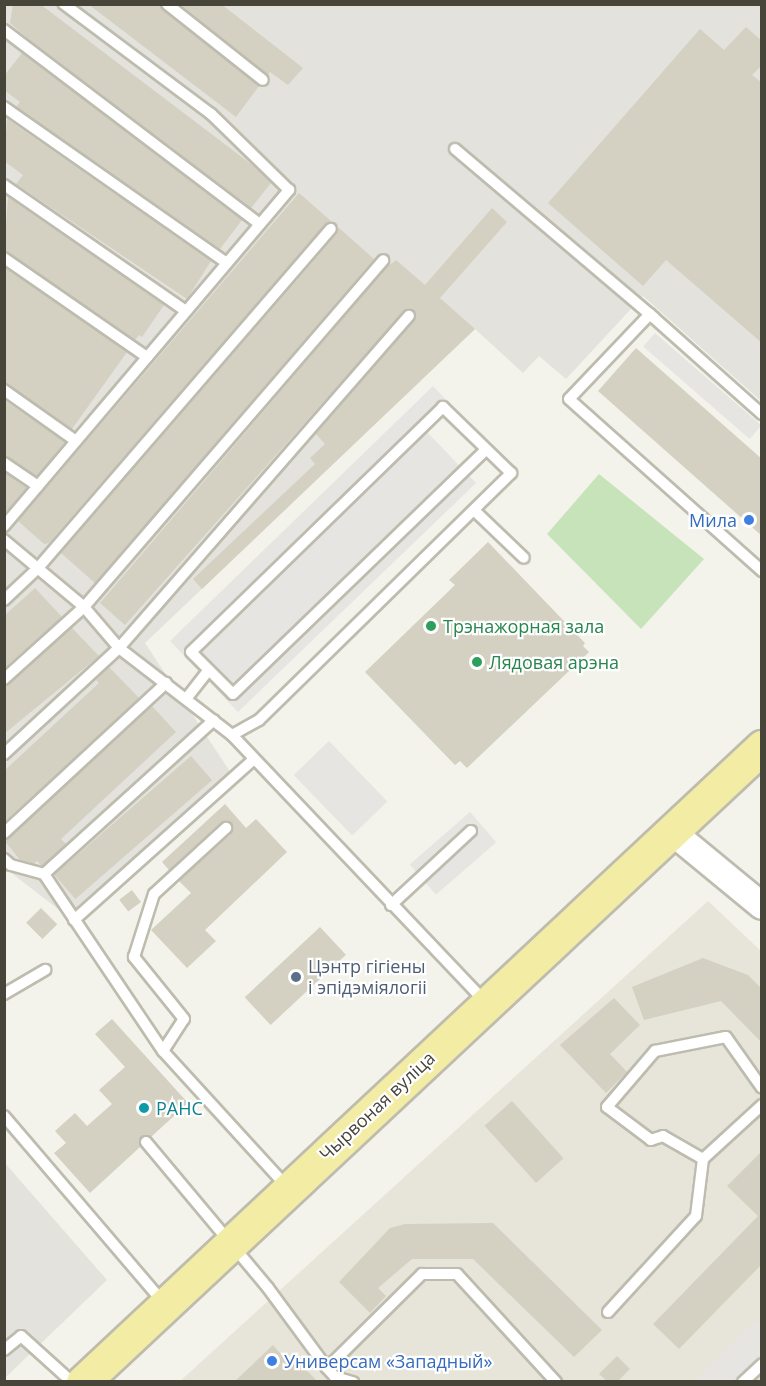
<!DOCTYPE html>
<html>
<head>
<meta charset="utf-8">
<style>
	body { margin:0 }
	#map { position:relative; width:766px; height:1386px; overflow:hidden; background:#f4f3eb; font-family:"Open Sans",sans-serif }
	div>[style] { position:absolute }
	.residential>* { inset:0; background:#e7e5da }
	.industrial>* { inset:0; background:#e3e2dc }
	.green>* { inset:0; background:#c7e3b9 }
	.parking>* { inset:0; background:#e6e5e2; transform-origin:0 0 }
	.building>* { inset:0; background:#d4d0c2; transform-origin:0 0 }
	.roads { filter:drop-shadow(2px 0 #bebcae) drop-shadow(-2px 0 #bebcae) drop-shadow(0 2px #bebcae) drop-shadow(0 -2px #bebcae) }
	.service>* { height:10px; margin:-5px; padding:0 5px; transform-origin:5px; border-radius:5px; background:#fff }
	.tertiary>* { height:26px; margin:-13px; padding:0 13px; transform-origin:13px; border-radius:13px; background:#fff }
	.primary>* { height:33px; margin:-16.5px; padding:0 16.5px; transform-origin:16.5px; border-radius:16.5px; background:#f3eca5 }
	.dots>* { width:16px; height:16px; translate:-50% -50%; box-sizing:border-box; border:3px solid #fff; border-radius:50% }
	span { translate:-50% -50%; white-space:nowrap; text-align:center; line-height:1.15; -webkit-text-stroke:4.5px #fff; paint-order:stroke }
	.shop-label { font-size:18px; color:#366cbe }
	.right { translate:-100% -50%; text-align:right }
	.left { translate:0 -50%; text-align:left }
	.leisure-label { font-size:18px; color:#27864d }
	.service-label { font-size:18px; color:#4e5e75 }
	.street-label { font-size:18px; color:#47443a }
	.culture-label { font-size:18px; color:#0d838f }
	.frame { position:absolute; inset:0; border:6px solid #47443a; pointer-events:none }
</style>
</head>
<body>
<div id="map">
	<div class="residential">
		<i style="clip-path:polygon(708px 901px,761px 951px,761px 1381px,179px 1382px)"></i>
	</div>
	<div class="industrial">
		<i style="clip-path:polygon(4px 5px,761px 5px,761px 401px,643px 296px,566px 379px,539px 356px,523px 373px,475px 329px,145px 643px,235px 779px,67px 916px,5px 868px)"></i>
		<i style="clip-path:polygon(4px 1162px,107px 1280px,5px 1378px,4px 1378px)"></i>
	</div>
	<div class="green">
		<i style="clip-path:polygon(599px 474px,704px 559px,641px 629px,547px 534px)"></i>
	</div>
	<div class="parking">
		<i style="left:655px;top:333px;width:141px;height:18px;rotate:41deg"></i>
		<i style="clip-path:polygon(433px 386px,453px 407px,427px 432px,476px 483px,238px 712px,170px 641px)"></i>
		<i style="left:329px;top:741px;width:84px;height:49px;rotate:46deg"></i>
		<i style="left:470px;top:812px;width:40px;height:80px;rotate:49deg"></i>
		<i style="clip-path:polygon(754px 1322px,761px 1329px,761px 1374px,759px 1372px,749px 1381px,695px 1382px)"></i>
	</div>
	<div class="building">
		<i style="clip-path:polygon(13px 4px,40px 4px,251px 164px,271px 183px,251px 208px,31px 41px,10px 23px)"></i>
		<i style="clip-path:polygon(88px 4px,160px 4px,259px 86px,236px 117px)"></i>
		<i style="clip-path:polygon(180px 4px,221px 4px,303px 68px,288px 85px,270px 72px,268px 75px)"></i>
		<i style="clip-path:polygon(746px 27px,762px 41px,762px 65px,752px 75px,762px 83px,762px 343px,666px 260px,643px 286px,548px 203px,700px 29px,724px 50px)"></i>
		<i style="clip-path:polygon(22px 53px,242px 220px,220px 249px,16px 107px,20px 102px,4px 90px,4px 76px)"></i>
		<i style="clip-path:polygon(7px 119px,211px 261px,187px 299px,16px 184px,23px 175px,4px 161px)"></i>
		<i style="clip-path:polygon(299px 193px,332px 222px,325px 224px,49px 543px,44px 544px,18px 521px)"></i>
		<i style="clip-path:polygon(8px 197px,164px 305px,142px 337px,139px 335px,135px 340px,4px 251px)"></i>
		<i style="clip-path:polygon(492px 208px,507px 222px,440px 298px,475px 329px,202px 589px,193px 579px,315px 464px,310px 458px,325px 444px,316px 434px,415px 320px,413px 310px,404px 311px,125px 625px,100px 603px,386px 268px,396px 260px,425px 285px)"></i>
		<i style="clip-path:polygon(338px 227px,374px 259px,95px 583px,61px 553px,337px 234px)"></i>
		<i style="clip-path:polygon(4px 267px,127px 352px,72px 429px,4px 383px)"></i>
		<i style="clip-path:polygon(636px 348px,762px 459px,762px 536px,598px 391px)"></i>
		<i style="clip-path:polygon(4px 400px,65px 442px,37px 476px,4px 456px)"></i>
		<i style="clip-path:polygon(4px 472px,27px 488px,7px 511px,4px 509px)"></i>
		<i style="clip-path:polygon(488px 542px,585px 643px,583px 646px,589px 652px,467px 768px,460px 761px,455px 765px,365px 672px,455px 585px,449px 580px)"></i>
		<i style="clip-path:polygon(35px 588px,62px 617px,4px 668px,4px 616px)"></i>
		<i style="clip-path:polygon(72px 628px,99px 656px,4px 734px,4px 686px)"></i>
		<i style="clip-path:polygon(109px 667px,139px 698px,4px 822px,4px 771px,99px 683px,96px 680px)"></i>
		<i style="clip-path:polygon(152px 706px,176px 732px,61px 839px,66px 844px,42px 866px,37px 861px,34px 864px,20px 860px,4px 840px)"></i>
		<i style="left:191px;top:756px;width:32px;height:181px;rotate:49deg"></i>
		<i style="clip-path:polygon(225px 804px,246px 828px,256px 819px,287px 852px,205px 930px,216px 941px,187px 968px,151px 930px,191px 893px,179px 881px,231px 834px,232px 823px,221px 822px,169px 870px,162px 862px)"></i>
		<i style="left:132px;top:890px;width:15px;height:16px;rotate:53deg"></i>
		<i style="left:41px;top:908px;width:23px;height:21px;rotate:45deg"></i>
		<i style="left:320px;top:927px;width:38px;height:103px;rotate:47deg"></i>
		<i style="clip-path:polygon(703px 958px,748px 975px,762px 989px,762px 1043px,721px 1001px,644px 1020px,632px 987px)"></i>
		<i style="clip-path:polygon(614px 998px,640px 1025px,610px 1054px,627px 1072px,606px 1093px,560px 1045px)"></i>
		<i style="clip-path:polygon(112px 1019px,188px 1103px,151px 1137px,141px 1137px,140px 1147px,90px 1193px,54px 1153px,66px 1143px,55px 1131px,75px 1113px,87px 1126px,112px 1104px,99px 1090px,125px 1067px,95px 1034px)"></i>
		<i style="left:512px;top:1101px;width:77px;height:37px;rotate:48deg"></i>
		<i style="clip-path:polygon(762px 1151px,762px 1264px,679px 1349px,653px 1324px,758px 1216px,727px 1186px)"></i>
		<i style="clip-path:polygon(493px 1223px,602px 1330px,574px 1357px,473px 1259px,412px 1259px,378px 1288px,386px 1296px,370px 1313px,339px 1282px,390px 1228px,405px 1224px)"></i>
		<i style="clip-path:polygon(273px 1345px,290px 1364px,296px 1359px,318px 1382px,234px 1382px)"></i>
		<i style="clip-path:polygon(617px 1356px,630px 1369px,617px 1382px,608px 1382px,599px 1374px)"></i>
	</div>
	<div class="roads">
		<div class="service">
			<i style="left:167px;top:4px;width:122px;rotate:38.4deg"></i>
			<i style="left:4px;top:30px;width:321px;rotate:37.2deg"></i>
			<i style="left:4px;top:107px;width:272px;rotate:35deg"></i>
			<i style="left:455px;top:149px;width:260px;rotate:40.3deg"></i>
			<i style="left:653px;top:317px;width:146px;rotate:41.7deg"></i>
			<i style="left:4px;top:185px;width:221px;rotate:34.7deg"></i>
			<i style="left:4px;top:258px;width:174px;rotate:34.7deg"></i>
			<i style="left:650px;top:314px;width:117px;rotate:133.6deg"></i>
			<i style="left:569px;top:399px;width:259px;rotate:41.7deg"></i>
			<i style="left:4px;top:390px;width:88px;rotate:35.3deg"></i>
			<i style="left:4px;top:463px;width:41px;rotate:34.1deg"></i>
			<i style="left:476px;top:512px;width:66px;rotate:43.8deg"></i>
			<i style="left:4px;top:526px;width:441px;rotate:-49.7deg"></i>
			<i style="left:289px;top:190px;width:109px;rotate:-135.7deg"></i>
			<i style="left:211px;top:114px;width:184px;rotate:-143.2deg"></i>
			<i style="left:4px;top:540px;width:104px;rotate:39.9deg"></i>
			<i style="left:84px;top:607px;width:54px;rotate:49.5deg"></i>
			<i style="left:119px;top:648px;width:143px;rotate:37.6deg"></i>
			<i style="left:232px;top:735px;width:366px;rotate:46.5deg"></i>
			<i style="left:4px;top:600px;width:47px;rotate:-43.3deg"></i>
			<i style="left:38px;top:568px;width:448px;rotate:-49.2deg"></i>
			<i style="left:4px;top:679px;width:108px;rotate:-42deg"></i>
			<i style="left:84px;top:607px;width:458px;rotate:-49.2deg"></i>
			<i style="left:186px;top:699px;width:36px;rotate:-52deg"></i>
			<i style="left:232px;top:735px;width:31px;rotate:-29deg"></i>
			<i style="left:259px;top:720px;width:353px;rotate:-44.4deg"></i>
			<i style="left:511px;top:473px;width:95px;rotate:-135.9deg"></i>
			<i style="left:443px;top:407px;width:351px;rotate:135.8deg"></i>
			<i style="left:191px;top:652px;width:59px;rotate:45deg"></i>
			<i style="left:233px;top:694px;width:351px;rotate:-44deg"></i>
			<i style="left:4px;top:754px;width:156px;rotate:-42.7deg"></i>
			<i style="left:119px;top:648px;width:441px;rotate:-48.9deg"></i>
			<i style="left:4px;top:833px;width:221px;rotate:-42.8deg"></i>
			<i style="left:4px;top:859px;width:9px;rotate:41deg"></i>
			<i style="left:11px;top:865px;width:34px;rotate:15deg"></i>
			<i style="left:44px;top:874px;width:213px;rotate:56.1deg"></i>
			<i style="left:163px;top:1051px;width:184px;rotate:47.6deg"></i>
			<i style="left:44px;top:874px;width:229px;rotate:-42.2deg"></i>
			<i style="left:391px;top:905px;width:109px;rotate:-42.8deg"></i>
			<i style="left:74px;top:920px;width:241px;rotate:-41.8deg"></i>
			<i style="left:4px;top:994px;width:48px;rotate:-30.3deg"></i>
			<i style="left:163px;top:1051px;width:38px;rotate:-57deg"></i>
			<i style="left:184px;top:1019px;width:80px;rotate:-128.9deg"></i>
			<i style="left:134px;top:957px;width:66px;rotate:-72.4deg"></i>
			<i style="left:154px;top:894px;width:98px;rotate:-42.5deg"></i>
			<i style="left:4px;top:1116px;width:245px;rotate:49.5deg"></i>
			<i style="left:146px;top:1142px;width:190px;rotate:50.1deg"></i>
			<i style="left:268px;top:1288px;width:99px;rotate:53.6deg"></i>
			<i style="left:327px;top:1368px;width:12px;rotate:48deg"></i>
			<i style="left:335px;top:1377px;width:19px;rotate:16deg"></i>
			<i style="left:703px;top:1159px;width:46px;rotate:-150.1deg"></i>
			<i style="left:663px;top:1136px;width:13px;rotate:162deg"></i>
			<i style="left:651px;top:1140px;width:55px;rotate:-143.1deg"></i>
			<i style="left:607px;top:1107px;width:74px;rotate:-49.4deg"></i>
			<i style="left:655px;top:1051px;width:72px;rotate:-11.2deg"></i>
			<i style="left:726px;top:1037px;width:62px;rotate:54.8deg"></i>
			<i style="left:608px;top:1312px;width:130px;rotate:-47.5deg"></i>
			<i style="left:696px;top:1216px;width:57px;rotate:-83deg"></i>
			<i style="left:703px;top:1159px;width:80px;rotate:-42.5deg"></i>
			<i style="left:4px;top:1350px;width:22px;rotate:-39deg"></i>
			<i style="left:21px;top:1336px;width:69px;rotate:42deg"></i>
			<i style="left:327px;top:1368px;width:134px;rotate:-44.7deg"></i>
			<i style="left:422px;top:1274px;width:35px"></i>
			<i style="left:457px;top:1274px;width:147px;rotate:47.5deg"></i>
			<i style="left:743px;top:1382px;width:26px;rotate:-43deg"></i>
		</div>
		<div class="tertiary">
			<i style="left:671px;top:831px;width:118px;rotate:39.5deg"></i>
		</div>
		<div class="primary">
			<i style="left:83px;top:1382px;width:930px;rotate:-43.08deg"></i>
		</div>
	</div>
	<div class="dots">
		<i style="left:749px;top:520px;background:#3f7fe0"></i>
		<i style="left:431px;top:626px;background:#2e9e5b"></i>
		<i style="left:477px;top:662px;background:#2e9e5b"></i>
		<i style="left:296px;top:977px;background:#5c6f8a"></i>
		<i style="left:144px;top:1108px;background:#0f9aa8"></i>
		<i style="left:272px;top:1361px;background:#3f7fe0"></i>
	</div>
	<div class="shop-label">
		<span class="right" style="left:737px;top:520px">Мила</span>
		<span class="left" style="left:284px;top:1361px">Универсам «Западный»</span>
	</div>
	<div class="leisure-label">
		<span class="left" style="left:443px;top:626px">Трэнажорная зала</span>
		<span class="left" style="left:489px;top:662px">Лядовая арэна</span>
	</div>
	<div class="service-label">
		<span class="left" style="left:308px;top:977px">Цэнтр гігіены<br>і эпідэміялогіі</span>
	</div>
	<div class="street-label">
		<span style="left:377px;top:1106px;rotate:-43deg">Чырвоная вуліца</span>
	</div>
	<div class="culture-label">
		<span class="left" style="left:156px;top:1108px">РАНС</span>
	</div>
	<div class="frame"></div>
</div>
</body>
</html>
